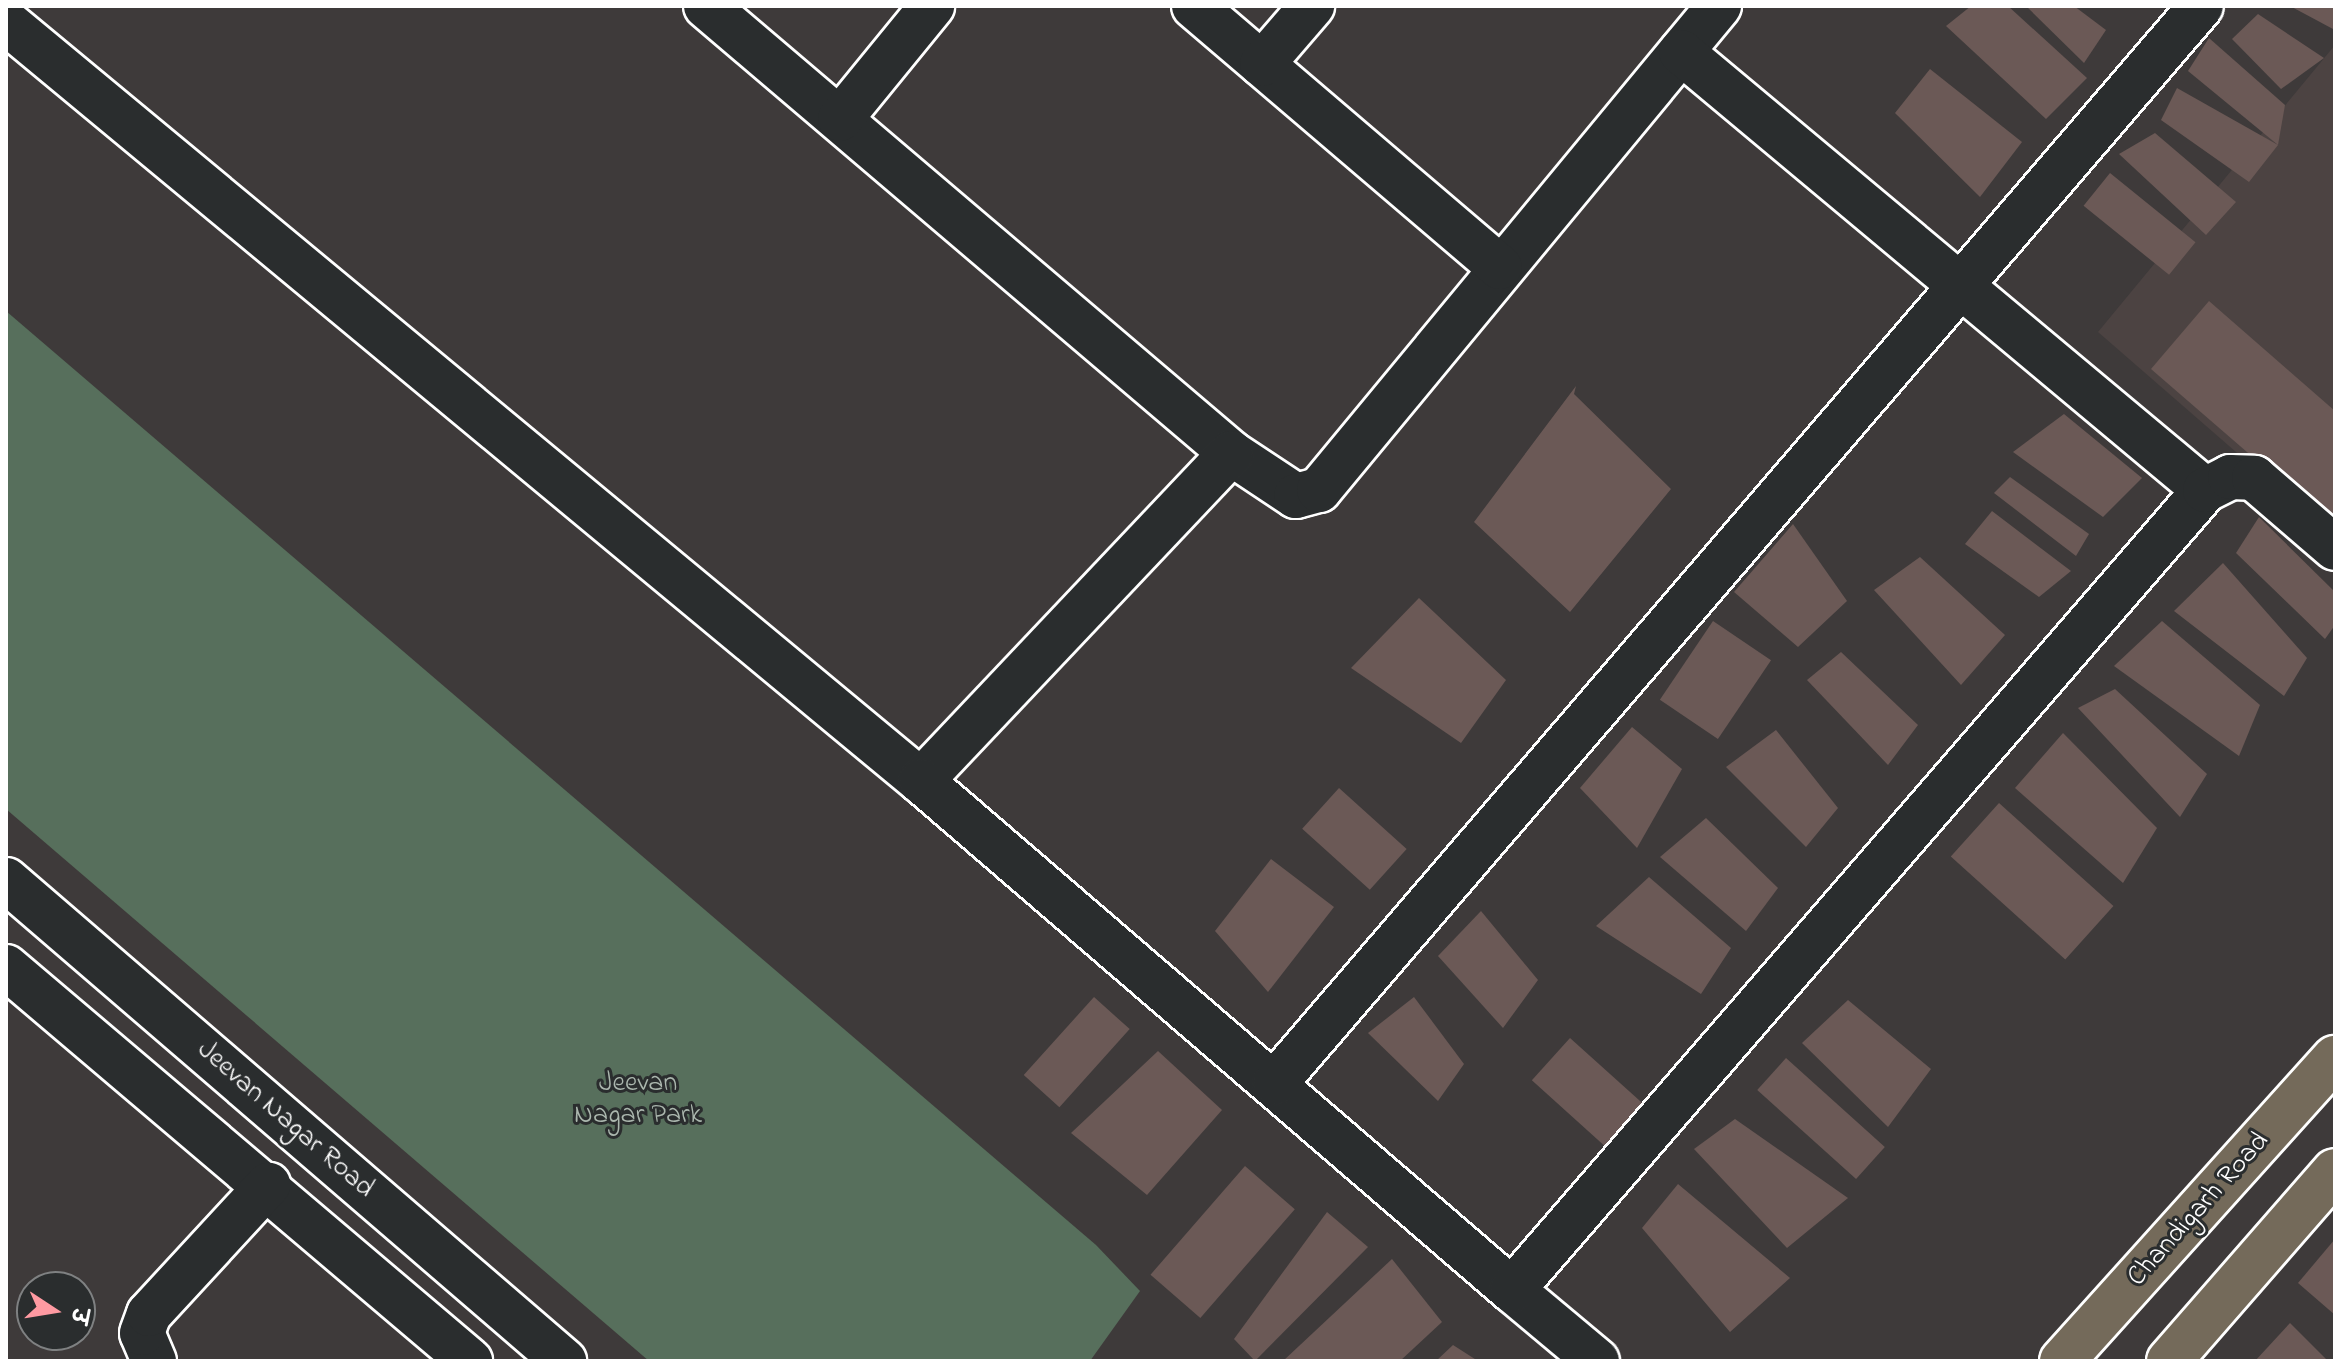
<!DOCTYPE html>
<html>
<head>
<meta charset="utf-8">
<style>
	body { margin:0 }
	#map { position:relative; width:2341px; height:1367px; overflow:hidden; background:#3e3a3a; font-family:"Indie Flower","Playpen Sans Deva",sans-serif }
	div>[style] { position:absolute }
	.built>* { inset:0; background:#4c4342 }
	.green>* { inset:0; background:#576f5c }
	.building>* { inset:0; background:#6b5956; transform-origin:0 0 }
	.roads { filter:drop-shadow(2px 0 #fff) drop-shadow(-2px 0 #fff) drop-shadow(0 2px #fff) drop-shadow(0 -2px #fff) }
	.minor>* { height:44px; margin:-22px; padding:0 22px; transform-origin:22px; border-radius:22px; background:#2a2d2e }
	.major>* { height:44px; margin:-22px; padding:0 22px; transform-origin:22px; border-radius:22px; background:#746a5a }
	span { translate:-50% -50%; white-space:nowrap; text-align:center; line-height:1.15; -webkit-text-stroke:6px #2a2d2e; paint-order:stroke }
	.park-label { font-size:28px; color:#abb7ae }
	.street-label { font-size:28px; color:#fff }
	.frame { position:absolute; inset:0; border:8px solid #fff; pointer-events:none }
	.north { position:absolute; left:16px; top:1271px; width:80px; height:80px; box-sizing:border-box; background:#2a2d2e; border:2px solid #7f8182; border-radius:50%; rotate:102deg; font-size:22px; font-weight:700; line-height:32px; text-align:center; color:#fff }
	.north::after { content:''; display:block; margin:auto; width:28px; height:36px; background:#ff9aa2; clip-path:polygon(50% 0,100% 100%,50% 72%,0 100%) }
</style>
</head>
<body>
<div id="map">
	<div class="built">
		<i style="clip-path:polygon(2335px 45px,2335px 538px,2098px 332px)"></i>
	</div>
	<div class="green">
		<i style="clip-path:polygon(6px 311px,1096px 1245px,1140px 1291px,1090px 1361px,649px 1361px,6px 809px)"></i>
	</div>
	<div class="building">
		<i style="clip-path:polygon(1971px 6px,2008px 6px,2087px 78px,2046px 119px,1946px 26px)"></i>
		<i style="clip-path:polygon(2026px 6px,2074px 6px,2106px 30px,2084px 63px)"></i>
		<i style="clip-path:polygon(2290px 6px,2335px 6px,2335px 28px,2333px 29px)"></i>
		<i style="clip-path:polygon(2258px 14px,2324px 58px,2281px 89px,2232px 39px)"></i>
		<i style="clip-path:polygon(2209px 38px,2285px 105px,2278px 145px,2188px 71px)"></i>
		<i style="clip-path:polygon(1930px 69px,2022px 142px,1980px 197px,1895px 113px)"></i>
		<i style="clip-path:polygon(2177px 88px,2278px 145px,2249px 182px,2161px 120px)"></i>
		<i style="clip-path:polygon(2155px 133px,2236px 202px,2206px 235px,2119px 154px)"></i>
		<i style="left:2110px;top:173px;width:110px;height:42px;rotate:39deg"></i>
		<i style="clip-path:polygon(2209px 301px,2335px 411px,2335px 528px,2151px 369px)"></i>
		<i style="clip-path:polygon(1576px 386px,1574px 394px,1671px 489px,1570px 612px,1474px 522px)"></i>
		<i style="clip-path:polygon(2064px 414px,2142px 478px,2103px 517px,2013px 452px)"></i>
		<i style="clip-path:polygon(2010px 477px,2089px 534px,2076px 556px,1994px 493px)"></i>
		<i style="clip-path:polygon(1992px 511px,2071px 571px,2039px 597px,1965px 544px)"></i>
		<i style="clip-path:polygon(2259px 517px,2335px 592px,2335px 625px,2325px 639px,2236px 553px)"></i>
		<i style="clip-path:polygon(1793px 524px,1847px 601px,1798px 647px,1734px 592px)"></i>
		<i style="clip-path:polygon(1920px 557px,2005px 635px,1961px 685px,1874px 590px)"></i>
		<i style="clip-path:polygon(2223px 563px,2307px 658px,2284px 696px,2174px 611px)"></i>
		<i style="clip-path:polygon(1419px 598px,1506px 680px,1461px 743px,1351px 668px)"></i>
		<i style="left:1713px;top:621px;width:70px;height:95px;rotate:34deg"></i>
		<i style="clip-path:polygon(2162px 621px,2260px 705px,2239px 756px,2114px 666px)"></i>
		<i style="clip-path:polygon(1841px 652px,1918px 725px,1888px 765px,1807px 680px)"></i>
		<i style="clip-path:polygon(2115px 689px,2207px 774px,2180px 817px,2078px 708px)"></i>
		<i style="clip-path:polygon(1632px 727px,1682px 769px,1637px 848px,1580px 788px)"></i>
		<i style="clip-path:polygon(1776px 730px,1838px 808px,1806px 847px,1726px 767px)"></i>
		<i style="clip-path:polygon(2063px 733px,2157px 828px,2123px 883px,2015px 788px)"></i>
		<i style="left:1339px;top:788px;width:91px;height:55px;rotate:42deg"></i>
		<i style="left:1999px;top:803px;width:154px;height:72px;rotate:42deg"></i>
		<i style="clip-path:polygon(1706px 818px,1778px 888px,1746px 931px,1660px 857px)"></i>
		<i style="clip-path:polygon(1271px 859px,1334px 907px,1268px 992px,1215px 931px)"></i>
		<i style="clip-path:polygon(1649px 877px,1731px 948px,1701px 994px,1596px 926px)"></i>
		<i style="clip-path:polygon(1481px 911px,1538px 980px,1503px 1028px,1438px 956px)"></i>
		<i style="left:1094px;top:997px;width:48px;height:105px;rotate:42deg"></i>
		<i style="clip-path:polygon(1414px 997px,1464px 1064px,1438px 1101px,1368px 1033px)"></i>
		<i style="clip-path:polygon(1848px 1000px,1931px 1069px,1888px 1127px,1802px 1043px)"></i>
		<i style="left:1570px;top:1038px;width:101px;height:57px;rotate:42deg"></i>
		<i style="clip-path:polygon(1158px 1051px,1222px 1110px,1147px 1195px,1071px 1133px)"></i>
		<i style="left:1786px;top:1058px;width:133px;height:43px;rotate:42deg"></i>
		<i style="clip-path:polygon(1735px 1119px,1848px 1198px,1787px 1248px,1694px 1149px)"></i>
		<i style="left:1245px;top:1166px;width:66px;height:144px;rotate:41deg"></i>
		<i style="clip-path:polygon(1678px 1184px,1790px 1278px,1730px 1332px,1642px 1228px)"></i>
		<i style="clip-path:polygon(1327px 1212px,1368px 1247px,1255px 1361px,1234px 1339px)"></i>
		<i style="clip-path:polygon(2335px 1239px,2335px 1315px,2298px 1283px)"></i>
		<i style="clip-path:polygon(1392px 1259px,1442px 1322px,1400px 1361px,1283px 1361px)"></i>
		<i style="clip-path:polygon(2290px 1323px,2328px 1361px,2255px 1361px)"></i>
		<i style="clip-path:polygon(1453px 1345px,1478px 1361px,1436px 1361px)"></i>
	</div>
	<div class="roads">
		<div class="minor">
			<i style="left:706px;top:6px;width:690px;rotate:40.41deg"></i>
			<i style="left:1231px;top:453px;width:78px;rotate:33.5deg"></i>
			<i style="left:1296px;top:496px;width:24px;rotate:-15deg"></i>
			<i style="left:1319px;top:490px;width:628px;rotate:-50.43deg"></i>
			<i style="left:1194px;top:6px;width:402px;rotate:40.5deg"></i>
			<i style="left:6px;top:22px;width:1189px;rotate:39.68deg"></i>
			<i style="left:921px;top:781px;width:451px;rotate:-46.6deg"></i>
			<i style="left:1681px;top:52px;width:683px;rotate:39.89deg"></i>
			<i style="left:1262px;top:64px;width:77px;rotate:-49.2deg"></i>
			<i style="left:840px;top:119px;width:146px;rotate:-50.8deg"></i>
			<i style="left:921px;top:781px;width:780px;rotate:40.74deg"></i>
			<i style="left:6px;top:880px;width:737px;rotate:40.76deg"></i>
			<i style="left:6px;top:967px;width:609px;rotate:40.34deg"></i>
			<i style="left:1275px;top:1083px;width:1420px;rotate:-49.31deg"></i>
			<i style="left:154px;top:1361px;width:30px;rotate:-113deg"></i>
			<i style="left:142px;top:1333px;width:20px;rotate:-70deg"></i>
			<i style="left:149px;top:1314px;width:176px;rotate:-47.3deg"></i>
			<i style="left:1597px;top:1361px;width:111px;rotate:-140.1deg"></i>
			<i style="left:1512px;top:1290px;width:1058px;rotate:-49.1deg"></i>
			<i style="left:2205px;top:490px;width:28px;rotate:-27deg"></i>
			<i style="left:2230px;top:477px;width:24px;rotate:2deg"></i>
			<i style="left:2254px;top:478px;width:107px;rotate:40.8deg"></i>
		</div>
		<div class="major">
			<i style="left:2062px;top:1361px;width:408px;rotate:-48deg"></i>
			<i style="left:2169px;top:1361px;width:252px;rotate:-48.9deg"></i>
		</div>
	</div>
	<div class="park-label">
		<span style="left:638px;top:1100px">Jeevan<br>Nagar Park</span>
	</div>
	<div class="street-label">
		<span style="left:285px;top:1120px;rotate:41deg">Jeevan Nagar Road</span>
		<span style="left:2199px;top:1210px;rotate:-48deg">Chandigarh Road</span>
	</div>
	<div class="frame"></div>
	<div class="north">उ</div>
</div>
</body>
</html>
